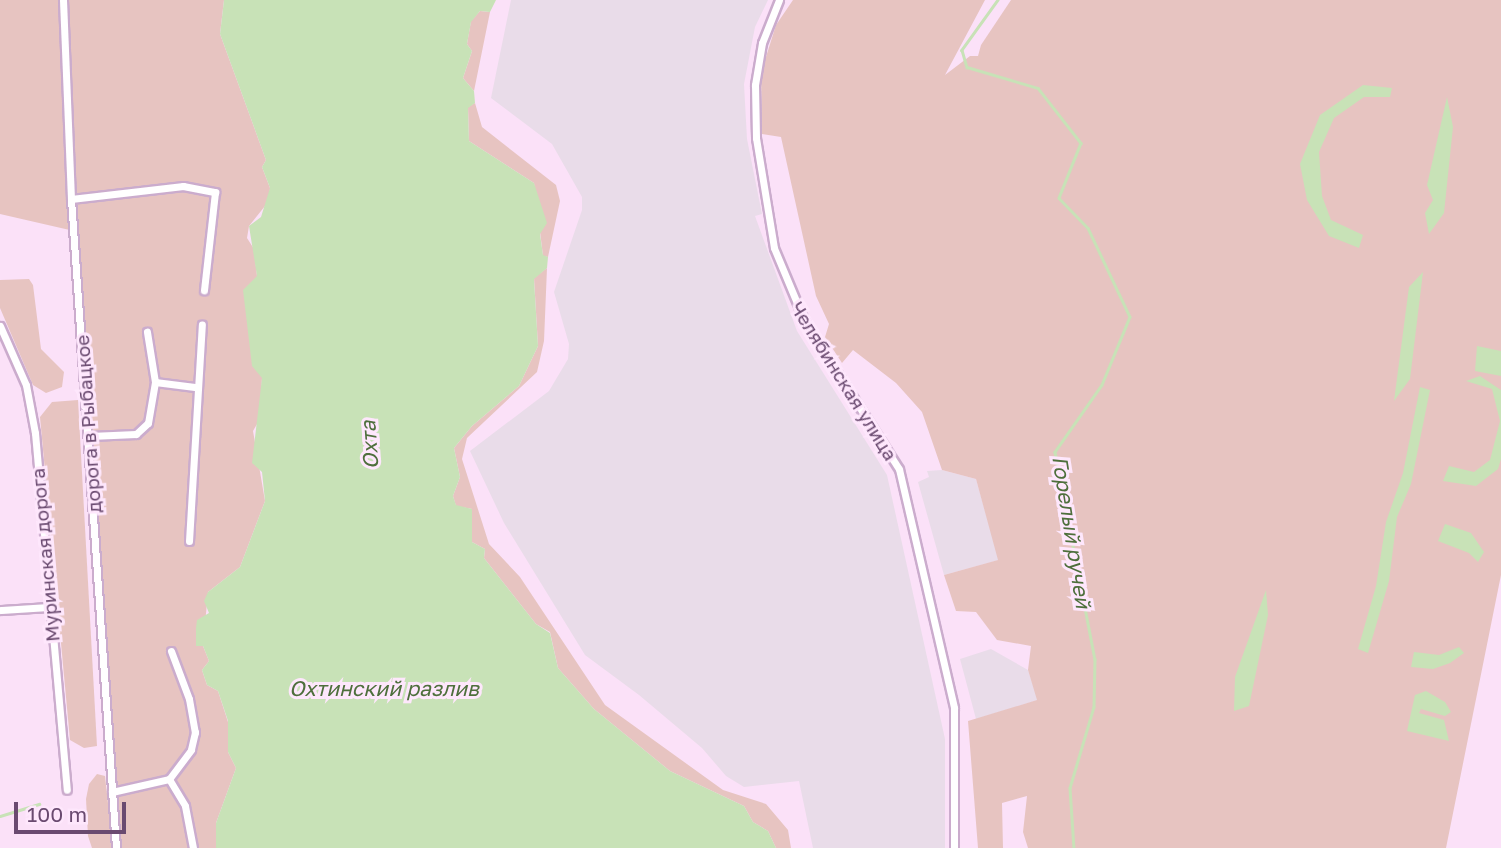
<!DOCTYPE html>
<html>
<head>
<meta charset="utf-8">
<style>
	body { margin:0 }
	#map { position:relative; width:1501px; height:848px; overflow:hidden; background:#fbe1f8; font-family:"Golos Text",sans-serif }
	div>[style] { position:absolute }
	.industrial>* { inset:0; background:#e9dce9 }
	.green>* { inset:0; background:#e7c4c1 }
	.water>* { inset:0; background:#c8e2b7 }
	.stream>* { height:2.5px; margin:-1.25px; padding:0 1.25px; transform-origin:1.25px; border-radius:1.25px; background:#c8e2b7 }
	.roads { filter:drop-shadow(2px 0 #cbaccd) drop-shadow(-2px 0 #cbaccd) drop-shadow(0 2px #cbaccd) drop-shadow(0 -2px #cbaccd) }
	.minor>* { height:7px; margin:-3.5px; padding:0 3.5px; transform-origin:3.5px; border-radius:3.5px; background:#fff }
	span { translate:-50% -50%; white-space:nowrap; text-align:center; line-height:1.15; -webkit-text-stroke:6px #fee7fc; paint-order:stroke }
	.street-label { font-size:19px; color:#6a4a70 }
	.water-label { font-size:21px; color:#4e6f3c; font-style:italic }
	.scale { position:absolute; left:14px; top:802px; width:112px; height:32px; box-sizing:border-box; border:4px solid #6a4a70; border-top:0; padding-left:9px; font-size:21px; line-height:24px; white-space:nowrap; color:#6a4a70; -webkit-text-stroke:5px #fee7fc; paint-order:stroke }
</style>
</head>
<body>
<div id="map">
	<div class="industrial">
		<i style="clip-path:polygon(511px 0,768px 0,755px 27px,744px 84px,747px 139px,762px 214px,755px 216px,797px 331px,887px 475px,945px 739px,945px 848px,813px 848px,799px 781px,744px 787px,726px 776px,702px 748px,639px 695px,585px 655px,504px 523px,470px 451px,549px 391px,568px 359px,569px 344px,554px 292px,582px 210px,582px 197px,552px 144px,491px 98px)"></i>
		<i style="clip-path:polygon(942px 470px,976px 479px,999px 560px,944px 575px,918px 482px,929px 477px,927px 471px)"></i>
		<i style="clip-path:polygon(991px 649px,1028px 670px,1038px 700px,976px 719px,960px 659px)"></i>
	</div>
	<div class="green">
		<i style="clip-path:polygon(0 0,224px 0,220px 34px,266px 160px,262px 167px,270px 188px,269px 201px,249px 226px,247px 238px,254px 249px,257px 276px,262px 378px,260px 419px,253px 431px,265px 501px,240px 567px,208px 592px,203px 646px,209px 661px,202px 670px,207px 685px,218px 691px,228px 722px,228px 752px,236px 768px,216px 823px,216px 848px,118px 848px,74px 231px,0 214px)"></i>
		<i style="clip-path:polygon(793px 0,985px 0,945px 75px,970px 56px,978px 56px,981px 45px,1011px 0,1501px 0,1501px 575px,1446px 848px,1028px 848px,1023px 832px,1027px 796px,1002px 803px,1003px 848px,978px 848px,968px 721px,1037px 700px,1028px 670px,1031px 646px,997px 640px,976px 612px,956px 611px,944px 575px,998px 560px,976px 479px,942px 470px,922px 412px,896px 383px,853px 350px,842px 363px,825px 337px,829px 324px,816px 296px,781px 137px,762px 134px,761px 73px,776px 25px)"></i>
		<i style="clip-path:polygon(480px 11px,490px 12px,474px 91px,463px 78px,472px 51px,467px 44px,471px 21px)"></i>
		<i style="clip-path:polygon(475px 103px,482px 127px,556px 185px,560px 201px,548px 257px,543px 256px,534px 183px,469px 141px,468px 107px)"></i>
		<i style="clip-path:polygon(547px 268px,544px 341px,537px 372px,467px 438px,462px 459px,489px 544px,520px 577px,605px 705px,723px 790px,766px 804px,788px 830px,791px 848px,776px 848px,768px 831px,753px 822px,744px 806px,670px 771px,594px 709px,558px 668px,550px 632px,536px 624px,484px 558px,485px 549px,472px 542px,472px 509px,456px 506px,453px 496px,460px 477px,454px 448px,472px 426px,519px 386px,538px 346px,534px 278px)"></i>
		<i style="clip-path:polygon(29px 279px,33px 285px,41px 349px,64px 372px,62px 387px,46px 393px,33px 385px,0 308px,0 280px)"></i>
		<i style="clip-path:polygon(78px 400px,97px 746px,84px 748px,70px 740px,40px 417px,52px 402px)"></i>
		<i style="clip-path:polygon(97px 774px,105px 776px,113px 848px,92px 848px,88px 836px,86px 799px,89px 784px)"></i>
	</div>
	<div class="water">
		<i style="clip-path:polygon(224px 0,496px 0,490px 12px,480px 11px,471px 22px,467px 44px,472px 51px,463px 78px,474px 91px,475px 103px,468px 108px,469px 141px,534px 183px,547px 223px,540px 234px,543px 255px,548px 257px,547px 268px,534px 279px,538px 346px,519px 386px,472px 426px,454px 448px,460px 477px,453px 496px,456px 505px,472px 509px,472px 542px,485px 549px,484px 558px,536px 624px,550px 633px,558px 668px,594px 709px,670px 771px,744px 806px,753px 822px,768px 831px,776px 848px,216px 848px,216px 823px,236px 768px,228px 752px,228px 721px,218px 691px,207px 685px,202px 670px,209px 661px,203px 646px,196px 646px,196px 628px,197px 620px,209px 613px,204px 601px,208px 592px,240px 567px,265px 501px,262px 472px,252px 463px,262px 378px,252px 366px,243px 290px,257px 276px,249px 226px,261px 217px,270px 188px,262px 167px,266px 160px,220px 34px)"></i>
		<i style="clip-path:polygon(1363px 85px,1392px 88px,1390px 97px,1364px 97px,1334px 118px,1319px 152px,1322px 196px,1331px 220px,1363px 235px,1359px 248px,1329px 236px,1307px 200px,1300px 164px,1320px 115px)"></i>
		<i style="clip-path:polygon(1447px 97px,1453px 127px,1444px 213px,1429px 234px,1425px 213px,1433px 200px,1427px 185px)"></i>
		<i style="clip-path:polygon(1423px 272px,1410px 379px,1394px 401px,1409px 287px)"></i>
		<i style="clip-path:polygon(1477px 346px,1501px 351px,1501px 376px,1475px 371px)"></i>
		<i style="clip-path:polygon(1480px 376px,1501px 390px,1501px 459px,1498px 469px,1476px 486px,1443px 481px,1449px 466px,1474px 472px,1490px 460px,1500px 421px,1492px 389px,1466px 381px)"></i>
		<i style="clip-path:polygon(1420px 387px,1430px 390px,1411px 484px,1397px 517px,1389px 581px,1368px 653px,1358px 649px,1376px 586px,1386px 522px,1403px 473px)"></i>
		<i style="clip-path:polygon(1445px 524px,1471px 533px,1484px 552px,1478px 562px,1469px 553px,1438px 541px)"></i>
		<i style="clip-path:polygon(1266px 590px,1268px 615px,1249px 706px,1234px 711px,1235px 677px)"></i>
		<i style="clip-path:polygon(1459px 647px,1464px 653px,1450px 663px,1433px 669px,1411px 667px,1414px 652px,1439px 655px)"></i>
		<i style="clip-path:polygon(1426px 691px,1445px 702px,1451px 712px,1445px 716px,1421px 709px,1419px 713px,1444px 720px,1449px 741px,1407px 731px,1415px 695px)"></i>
	</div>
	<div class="stream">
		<i style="left:998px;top:0;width:62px;rotate:125.8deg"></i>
		<i style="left:962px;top:50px;width:18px;rotate:74deg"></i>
		<i style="left:967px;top:67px;width:74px;rotate:16.5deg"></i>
		<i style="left:1038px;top:88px;width:70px;rotate:52deg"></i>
		<i style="left:1081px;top:143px;width:59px;rotate:111.8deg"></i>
		<i style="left:1059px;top:198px;width:42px;rotate:46deg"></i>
		<i style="left:1088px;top:228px;width:98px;rotate:64.7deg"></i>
		<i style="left:1130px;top:317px;width:74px;rotate:112.4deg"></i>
		<i style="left:1102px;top:385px;width:82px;rotate:125deg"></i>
		<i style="left:1055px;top:452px;width:211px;rotate:79.1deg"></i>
		<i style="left:1095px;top:659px;width:48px;rotate:91.2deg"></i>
		<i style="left:1094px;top:707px;width:84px;rotate:106.5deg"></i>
		<i style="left:1070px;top:788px;width:60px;rotate:86.2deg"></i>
		<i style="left:0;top:816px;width:41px;rotate:-17.1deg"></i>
	</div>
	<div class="roads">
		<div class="minor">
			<i style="left:63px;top:0;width:199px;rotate:87.7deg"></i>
			<i style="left:71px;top:199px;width:651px;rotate:86.03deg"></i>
			<i style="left:779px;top:0;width:46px;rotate:111.6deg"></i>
			<i style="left:762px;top:43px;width:43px;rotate:99.5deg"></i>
			<i style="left:755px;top:85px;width:53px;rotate:88.9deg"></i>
			<i style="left:756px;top:138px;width:111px;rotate:80.7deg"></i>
			<i style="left:774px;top:248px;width:80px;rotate:67.3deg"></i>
			<i style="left:805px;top:322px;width:174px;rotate:57.4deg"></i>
			<i style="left:899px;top:469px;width:245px;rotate:77deg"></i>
			<i style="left:954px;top:708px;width:140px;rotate:90deg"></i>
			<i style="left:71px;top:199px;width:113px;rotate:-6.6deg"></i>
			<i style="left:183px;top:186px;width:33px;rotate:11deg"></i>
			<i style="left:215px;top:192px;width:99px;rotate:96.4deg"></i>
			<i style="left:0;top:326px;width:64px;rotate:66.2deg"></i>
			<i style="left:26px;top:385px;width:49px;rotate:79.4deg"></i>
			<i style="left:35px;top:433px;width:358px;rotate:84.9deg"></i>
			<i style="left:155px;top:382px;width:40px;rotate:7.1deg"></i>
			<i style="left:90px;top:436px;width:46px;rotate:-2.5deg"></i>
			<i style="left:136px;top:434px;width:16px;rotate:-43deg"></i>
			<i style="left:148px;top:423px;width:42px;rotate:-80.3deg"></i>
			<i style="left:155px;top:382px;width:51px;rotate:-99.1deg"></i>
			<i style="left:189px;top:541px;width:217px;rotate:-86.6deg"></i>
			<i style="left:0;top:610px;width:49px;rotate:-3.5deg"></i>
			<i style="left:171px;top:651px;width:51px;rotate:69.4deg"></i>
			<i style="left:189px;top:699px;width:34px;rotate:80deg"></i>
			<i style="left:195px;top:732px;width:18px;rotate:103deg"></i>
			<i style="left:191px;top:750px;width:36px;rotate:127deg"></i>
			<i style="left:169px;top:779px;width:31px;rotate:59deg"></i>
			<i style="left:185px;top:806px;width:43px;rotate:79.2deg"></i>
			<i style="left:112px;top:792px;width:58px;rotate:-12.8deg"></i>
		</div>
	</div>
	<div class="street-label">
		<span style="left:844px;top:381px;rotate:58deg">Челябинская улица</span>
		<span style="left:88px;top:424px;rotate:-94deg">дорога в Рыбацкое</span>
		<span style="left:45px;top:555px;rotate:-95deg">Муринская дорога</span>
	</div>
	<div class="water-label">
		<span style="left:369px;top:445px;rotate:-94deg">Охта</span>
		<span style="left:1072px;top:532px;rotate:81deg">Горелый ручей</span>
		<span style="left:384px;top:688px">Охтинский разлив</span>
	</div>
	<div class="scale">100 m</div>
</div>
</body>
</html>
